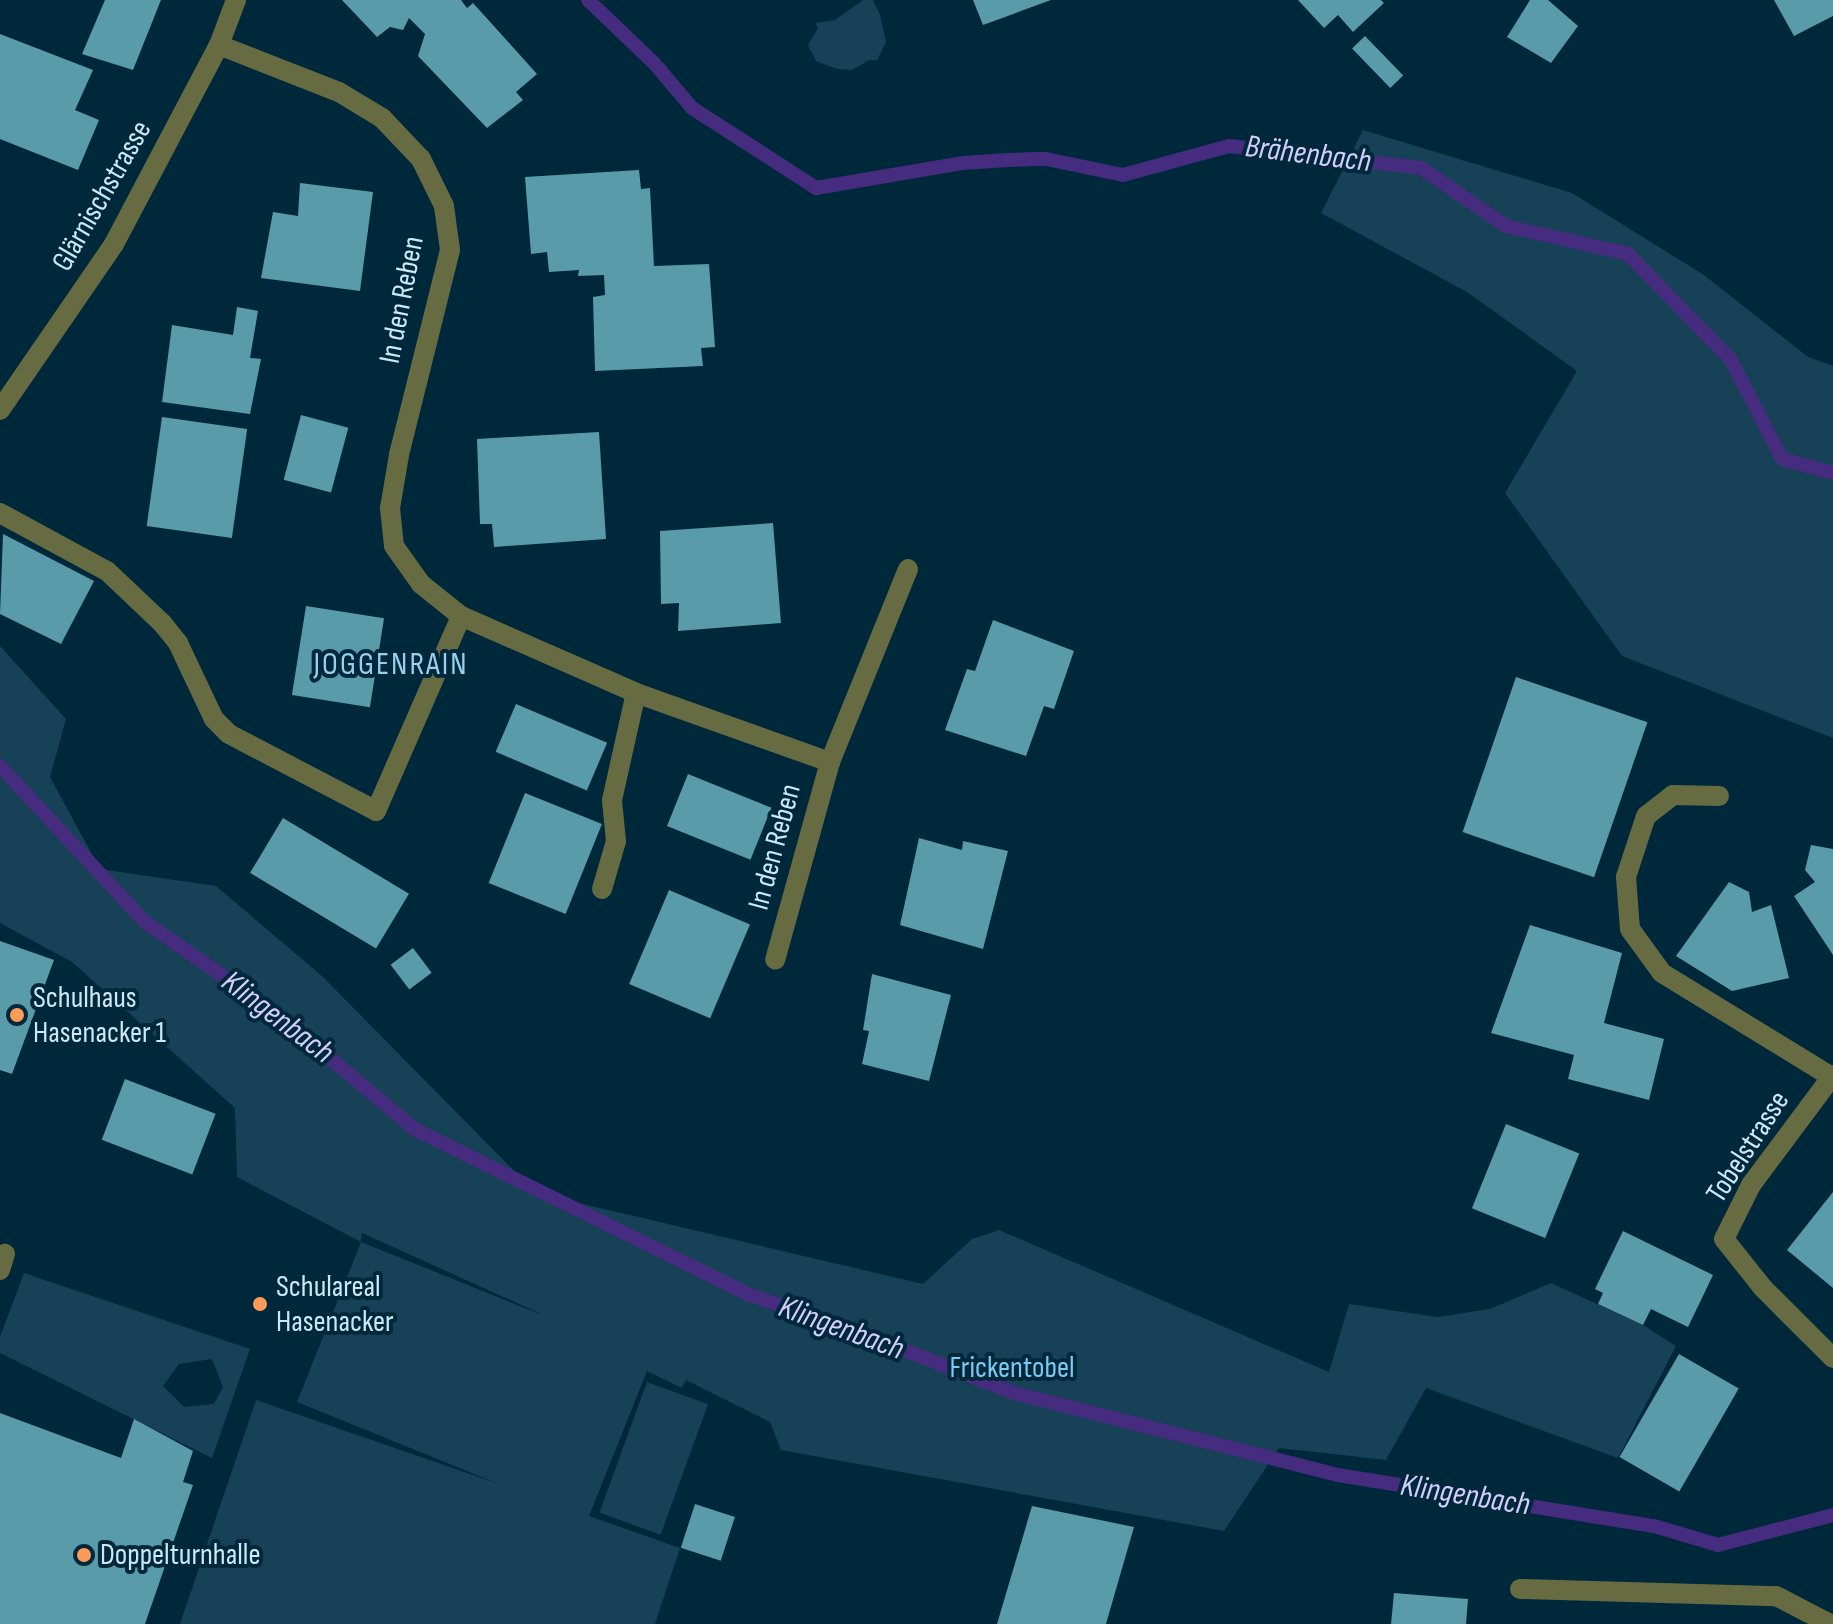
<!DOCTYPE html>
<html>
<head>
<meta charset="utf-8">
<style>
	body { margin:0 }
	#map { position:relative; width:1833px; height:1624px; overflow:hidden; background:#00283b; font-family:"Sofia Sans Condensed",sans-serif }
	div>[style] { position:absolute }
	.green>* { inset:0; background:#164156; transform-origin:0 0 }
	.stream>* { height:14px; margin:-7px; padding:0 7px; transform-origin:7px; border-radius:7px; background:#452c7e }
	.building>* { inset:0; background:#5a9ba9; transform-origin:0 0 }
	.lane>* { height:20px; margin:-10px; padding:0 10px; transform-origin:10px; border-radius:10px; background:#676b42 }
	.street>* { height:20px; margin:-10px; padding:0 10px; transform-origin:10px; border-radius:10px; background:#676b42 }
	.dots>* { width:22px; height:22px; translate:-50% -50%; box-sizing:border-box; border:4px solid #00283b; border-radius:50% }
	span { translate:-50% -50%; white-space:nowrap; text-align:center; line-height:1.15; -webkit-text-stroke:8px #00283b; paint-order:stroke }
	.street-label { font-size:30px; color:#cde7f7 }
	.poi-label { font-size:30px; color:#cde7f7 }
	.left { translate:0 -50%; text-align:left }
	.park-label { font-size:30px; color:#7ccaf4 }
	.water-label { font-size:32px; color:#d4ccfb; font-style:italic }
	.neighbourhood-label { font-size:32px; color:#99cfec; letter-spacing:2px }
</style>
</head>
<body>
<div id="map">
	<div class="green">
		<i style="clip-path:polygon(863px 0,873px 0,880px 15px,886px 42px,877px 60px,869px 60px,852px 70px,837px 69px,816px 61px,808px 45px,818px 28px,815px 23px,835px 20px)"></i>
		<i style="clip-path:polygon(1363px 130px,1572px 193px,1704px 275px,1808px 357px,1833px 366px,1833px 738px,1622px 656px,1505px 493px,1577px 371px,1467px 292px,1321px 213px)"></i>
		<i style="clip-path:polygon(evenodd,0 646px,66px 719px,50px 777px,100px 869px,216px 886px,323px 977px,536px 1193px,923px 1284px,972px 1239px,999px 1230px,1329px 1372px,1349px 1304px,1438px 1317px,1490px 1309px,1551px 1283px,1643px 1325px,1676px 1346px,1618px 1458px,1426px 1388px,1386px 1460px,1279px 1448px,1224px 1531px,781px 1450px,770px 1422px,686px 1380px,682px 1388px,647px 1371px,589px 1516px,680px 1548px,655px 1624px,180px 1624px,256px 1400px,499px 1484px,297px 1402px,361px 1242px,237px 1177px,235px 1108px,72px 962px,0 923px,0 646px,362px 1233px,539px 1313px,540px 1314px,361px 1242px,362px 1233px)"></i>
		<i style="clip-path:polygon(evenodd,24px 1273px,250px 1349px,212px 1458px,0 1353px,0 1337px,24px 1273px,212px 1359px,223px 1387px,214px 1404px,184px 1407px,163px 1386px,179px 1364px,212px 1359px)"></i>
		<i style="left:647px;top:1382px;width:65px;height:139px;rotate:20deg"></i>
	</div>
	<div class="stream">
		<i style="left:588px;top:0;width:91px;rotate:43.7deg"></i>
		<i style="left:654px;top:63px;width:59px;rotate:49.8deg"></i>
		<i style="left:692px;top:108px;width:148px;rotate:32.8deg"></i>
		<i style="left:816px;top:188px;width:148px;rotate:-9.7deg"></i>
		<i style="left:962px;top:163px;width:47px;rotate:-3.7deg"></i>
		<i style="left:1009px;top:160px;width:37px;rotate:-2deg"></i>
		<i style="left:1046px;top:159px;width:79px;rotate:11.7deg"></i>
		<i style="left:1123px;top:175px;width:110px;rotate:-15.3deg"></i>
		<i style="left:1229px;top:146px;width:193px;rotate:6.5deg"></i>
		<i style="left:1421px;top:168px;width:103px;rotate:34.3deg"></i>
		<i style="left:1506px;top:226px;width:125px;rotate:12.9deg"></i>
		<i style="left:1628px;top:254px;width:148px;rotate:45.8deg"></i>
		<i style="left:1731px;top:360px;width:111px;rotate:62.7deg"></i>
		<i style="left:1782px;top:459px;width:53px;rotate:15.4deg"></i>
		<i style="left:0;top:766px;width:213px;rotate:47.1deg"></i>
		<i style="left:145px;top:922px;width:165px;rotate:34.8deg"></i>
		<i style="left:280px;top:1016px;width:175px;rotate:40.1deg"></i>
		<i style="left:414px;top:1129px;width:375px;rotate:26.3deg"></i>
		<i style="left:750px;top:1295px;width:123px;rotate:19deg"></i>
		<i style="left:866px;top:1335px;width:159px;rotate:21.4deg"></i>
		<i style="left:1014px;top:1393px;width:334px;rotate:14.2deg"></i>
		<i style="left:1338px;top:1475px;width:320px;rotate:9.2deg"></i>
		<i style="left:1654px;top:1526px;width:67px;rotate:16.5deg"></i>
		<i style="left:1718px;top:1545px;width:119px;rotate:-14.6deg"></i>
	</div>
	<div class="building">
		<i style="clip-path:polygon(105px 0,161px 0,133px 70px,82px 54px)"></i>
		<i style="clip-path:polygon(342px 0,461px 0,467px 8px,473px 3px,537px 74px,516px 92px,523px 100px,487px 128px,418px 56px,425px 34px,409px 18px,403px 30px,390px 27px,377px 37px)"></i>
		<i style="clip-path:polygon(973px 0,1051px 0,983px 25px)"></i>
		<i style="clip-path:polygon(1298px 0,1381px 0,1384px 3px,1353px 32px,1338px 15px,1324px 28px)"></i>
		<i style="clip-path:polygon(1530px 0,1548px 0,1578px 26px,1551px 63px,1507px 37px)"></i>
		<i style="clip-path:polygon(1774px 0,1833px 0,1833px 16px,1794px 36px)"></i>
		<i style="clip-path:polygon(0 34px,93px 70px,75px 110px,99px 120px,78px 170px,0 139px)"></i>
		<i style="left:1365px;top:36px;width:55px;height:18px;rotate:46deg"></i>
		<i style="clip-path:polygon(639px 170px,641px 189px,650px 188px,654px 266px,709px 264px,715px 347px,701px 348px,703px 366px,595px 371px,593px 297px,605px 295px,604px 275px,578px 276px,579px 270px,549px 272px,547px 252px,531px 254px,525px 177px)"></i>
		<i style="clip-path:polygon(300px 183px,373px 192px,360px 291px,261px 278px,273px 212px,298px 216px)"></i>
		<i style="clip-path:polygon(237px 307px,258px 311px,250px 358px,261px 359px,250px 414px,162px 402px,172px 325px,233px 335px)"></i>
		<i style="left:301px;top:415px;width:49px;height:67px;rotate:15deg"></i>
		<i style="left:162px;top:417px;width:86px;height:110px;rotate:8deg"></i>
		<i style="clip-path:polygon(599px 432px,606px 539px,494px 547px,492px 524px,480px 524px,477px 439px)"></i>
		<i style="clip-path:polygon(773px 523px,781px 623px,678px 631px,679px 603px,661px 604px,660px 531px)"></i>
		<i style="clip-path:polygon(3px 534px,94px 581px,61px 644px,0 614px)"></i>
		<i style="left:306px;top:606px;width:79px;height:90px;rotate:9deg"></i>
		<i style="clip-path:polygon(993px 620px,1074px 651px,1054px 709px,1044px 706px,1026px 756px,945px 730px,967px 669px,975px 671px)"></i>
		<i style="left:1516px;top:677px;width:139px;height:164px;rotate:19deg"></i>
		<i style="left:516px;top:704px;width:99px;height:52px;rotate:23deg"></i>
		<i style="left:688px;top:774px;width:90px;height:56px;rotate:22deg"></i>
		<i style="left:525px;top:793px;width:83px;height:97px;rotate:22deg"></i>
		<i style="left:283px;top:818px;width:147px;height:64px;rotate:31deg"></i>
		<i style="clip-path:polygon(919px 838px,962px 850px,963px 841px,1008px 851px,983px 949px,900px 925px)"></i>
		<i style="clip-path:polygon(1811px 845px,1833px 849px,1833px 955px,1794px 896px,1815px 882px,1805px 870px)"></i>
		<i style="clip-path:polygon(1729px 882px,1749px 892px,1752px 912px,1771px 905px,1789px 978px,1732px 991px,1676px 956px)"></i>
		<i style="left:669px;top:890px;width:88px;height:102px;rotate:23deg"></i>
		<i style="clip-path:polygon(1530px 925px,1622px 953px,1604px 1023px,1664px 1039px,1649px 1100px,1568px 1079px,1574px 1055px,1491px 1033px)"></i>
		<i style="clip-path:polygon(0 941px,54px 960px,12px 1074px,0 1070px)"></i>
		<i style="left:413px;top:948px;width:31px;height:28px;rotate:53deg"></i>
		<i style="clip-path:polygon(872px 974px,951px 995px,929px 1081px,862px 1064px,869px 1031px,863px 1030px)"></i>
		<i style="left:125px;top:1079px;width:97px;height:65px;rotate:21deg"></i>
		<i style="left:1506px;top:1124px;width:79px;height:91px;rotate:22deg"></i>
		<i style="clip-path:polygon(1833px 1192px,1833px 1288px,1787px 1250px)"></i>
		<i style="clip-path:polygon(1623px 1231px,1713px 1275px,1688px 1327px,1651px 1309px,1643px 1325px,1598px 1304px,1603px 1293px,1595px 1289px)"></i>
		<i style="left:1679px;top:1354px;width:69px;height:119px;rotate:30deg"></i>
		<i style="clip-path:polygon(0 1413px,121px 1458px,134px 1419px,193px 1451px,183px 1482px,193px 1485px,145px 1624px,0 1624px)"></i>
		<i style="left:695px;top:1504px;width:42px;height:46px;rotate:18deg"></i>
		<i style="clip-path:polygon(1032px 1506px,1134px 1527px,1106px 1624px,997px 1624px)"></i>
		<i style="clip-path:polygon(1394px 1593px,1468px 1599px,1466px 1624px,1391px 1624px)"></i>
	</div>
	<div class="lane">
		<i style="left:830px;top:762px;width:208px;rotate:-68deg"></i>
		<i style="left:1719px;top:796px;width:46px;rotate:-178.8deg"></i>
		<i style="left:1673px;top:795px;width:34px;rotate:142deg"></i>
		<i style="left:1646px;top:816px;width:64px;rotate:108.2deg"></i>
		<i style="left:1626px;top:877px;width:52px;rotate:85.6deg"></i>
		<i style="left:1630px;top:929px;width:54px;rotate:54deg"></i>
		<i style="left:1662px;top:973px;width:199px;rotate:31.5deg"></i>
		<i style="left:602px;top:889px;width:50px;rotate:-73.7deg"></i>
		<i style="left:616px;top:841px;width:41px;rotate:-95.6deg"></i>
		<i style="left:612px;top:800px;width:110px;rotate:-77.4deg"></i>
		<i style="left:1520px;top:1589px;width:256px;rotate:1.6deg"></i>
		<i style="left:1776px;top:1596px;width:61px;rotate:27.4deg"></i>
	</div>
	<div class="street">
		<i style="left:219px;top:45px;width:129px;rotate:21.4deg"></i>
		<i style="left:339px;top:92px;width:50px;rotate:31.2deg"></i>
		<i style="left:382px;top:118px;width:57px;rotate:46.4deg"></i>
		<i style="left:421px;top:159px;width:52px;rotate:63.9deg"></i>
		<i style="left:444px;top:206px;width:44px;rotate:82.2deg"></i>
		<i style="left:450px;top:250px;width:211px;rotate:104deg"></i>
		<i style="left:399px;top:455px;width:54px;rotate:99.6deg"></i>
		<i style="left:390px;top:508px;width:38px;rotate:84deg"></i>
		<i style="left:394px;top:546px;width:47px;rotate:54.6deg"></i>
		<i style="left:421px;top:584px;width:51px;rotate:38.7deg"></i>
		<i style="left:461px;top:616px;width:191px;rotate:23.7deg"></i>
		<i style="left:636px;top:693px;width:206px;rotate:19.6deg"></i>
		<i style="left:830px;top:762px;width:205px;rotate:105.5deg"></i>
		<i style="left:0;top:410px;width:201px;rotate:-55.5deg"></i>
		<i style="left:114px;top:244px;width:225px;rotate:-62.2deg"></i>
		<i style="left:219px;top:45px;width:48px;rotate:-69.3deg"></i>
		<i style="left:0;top:513px;width:122px;rotate:28.5deg"></i>
		<i style="left:107px;top:571px;width:76px;rotate:43.4deg"></i>
		<i style="left:162px;top:623px;width:26px;rotate:51deg"></i>
		<i style="left:178px;top:643px;width:84px;rotate:64.7deg"></i>
		<i style="left:214px;top:719px;width:21px;rotate:45deg"></i>
		<i style="left:229px;top:734px;width:166px;rotate:27.6deg"></i>
		<i style="left:376px;top:811px;width:213px;rotate:-66.4deg"></i>
		<i style="left:1833px;top:1075px;width:137px;rotate:126.7deg"></i>
		<i style="left:1751px;top:1185px;width:60px;rotate:116.6deg"></i>
		<i style="left:1724px;top:1239px;width:63px;rotate:51.5deg"></i>
		<i style="left:1763px;top:1288px;width:99px;rotate:45deg"></i>
		<i style="left:0;top:1270px;width:17px;rotate:-73deg"></i>
	</div>
	<div class="dots">
		<i style="left:17px;top:1015px;background:#fe9b58"></i>
		<i style="left:260px;top:1304px;background:#fe9b58"></i>
		<i style="left:84px;top:1555px;background:#fe9b58"></i>
	</div>
	<div class="street-label">
		<span style="left:102px;top:196px;rotate:-60deg">Glärnischstrasse</span>
		<span style="left:402px;top:300px;rotate:-79deg">In den Reben</span>
		<span style="left:775px;top:847px;rotate:-75deg">In den Reben</span>
		<span style="left:1748px;top:1147px;rotate:-57deg">Tobelstrasse</span>
	</div>
	<div class="poi-label">
		<span class="left" style="left:33px;top:1015px">Schulhaus<br>Hasenacker 1</span>
		<span class="left" style="left:276px;top:1304px">Schulareal<br>Hasenacker</span>
		<span class="left" style="left:100px;top:1555px">Doppelturnhalle</span>
	</div>
	<div class="park-label">
		<span style="left:1012px;top:1368px">Frickentobel</span>
	</div>
	<div class="water-label">
		<span style="left:1308px;top:155px;rotate:7deg">Brähenbach</span>
		<span style="left:277px;top:1018px;rotate:37deg">Klingenbach</span>
		<span style="left:841px;top:1329px;rotate:20deg">Klingenbach</span>
		<span style="left:1465px;top:1496px;rotate:9deg">Klingenbach</span>
	</div>
	<div class="neighbourhood-label">
		<span style="left:391px;top:665px">JOGGENRAIN</span>
	</div>
</div>
</body>
</html>
